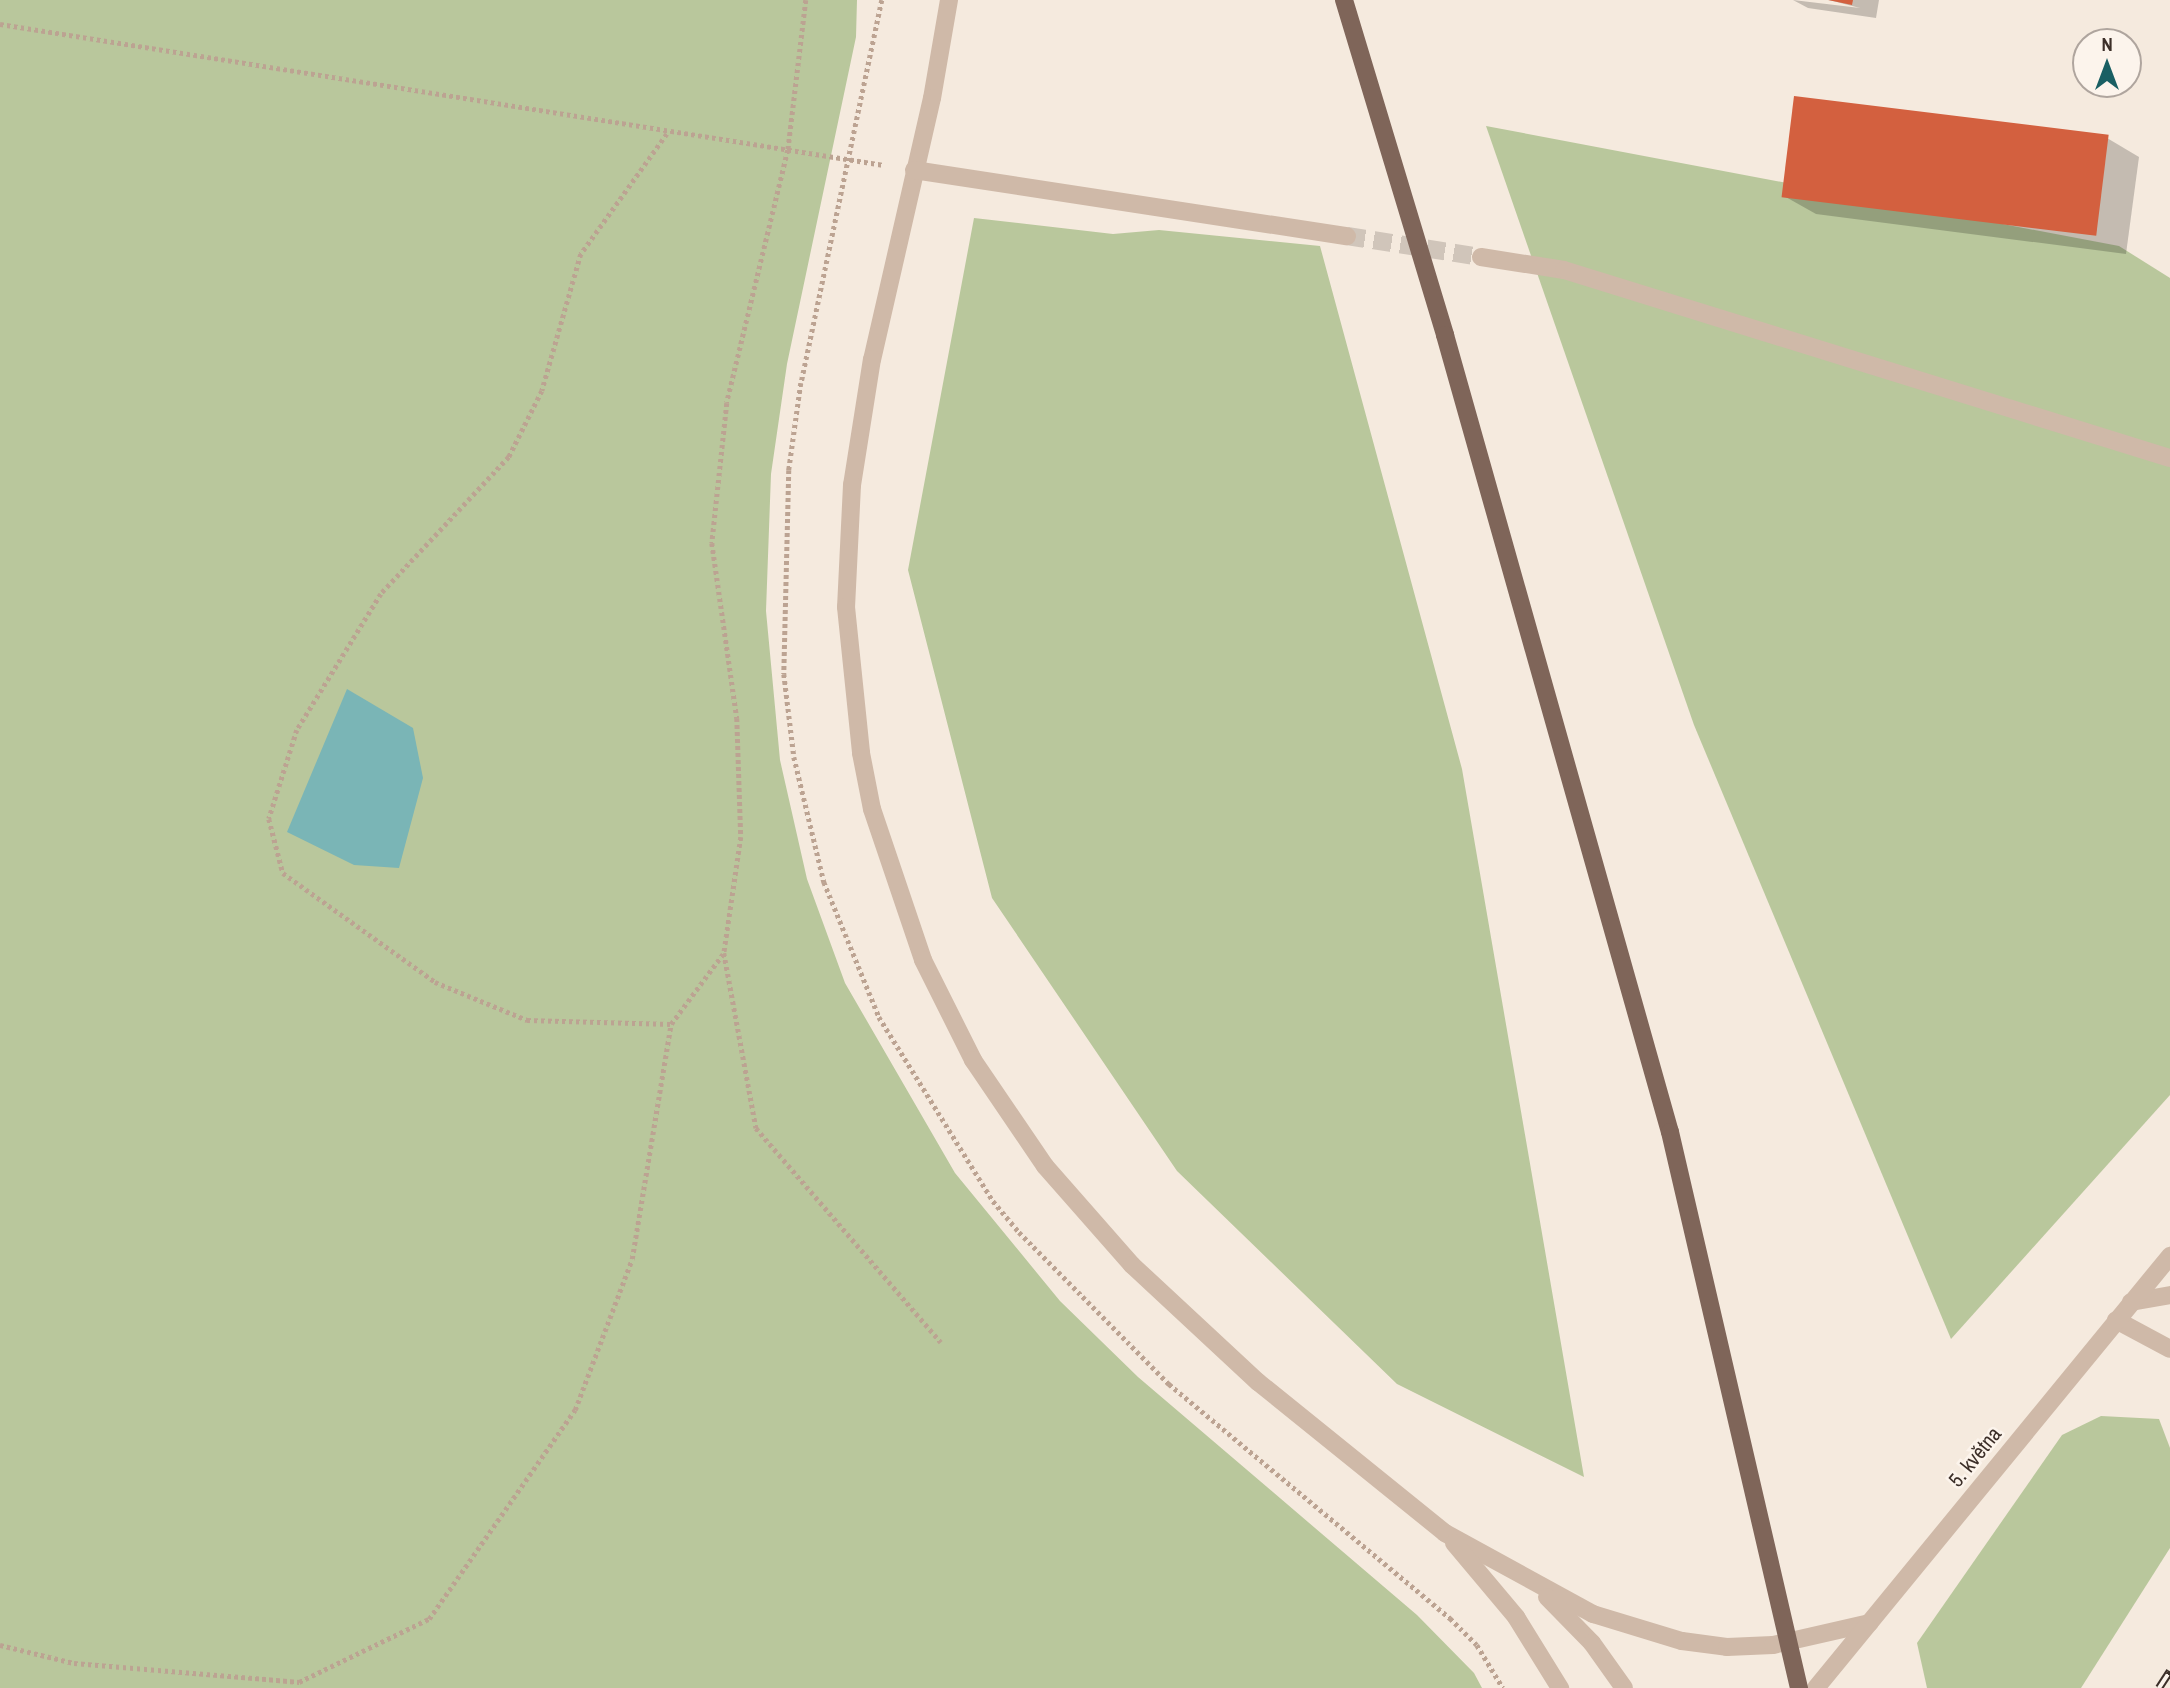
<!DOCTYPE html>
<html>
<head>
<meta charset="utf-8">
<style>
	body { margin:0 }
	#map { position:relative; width:2170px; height:1688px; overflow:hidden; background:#f5eade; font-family:"Archivo Narrow",sans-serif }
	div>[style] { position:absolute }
	.green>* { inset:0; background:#b9c79c }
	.water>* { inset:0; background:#7ab5b6 }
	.shadow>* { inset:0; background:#0003 }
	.building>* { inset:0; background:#d3603f; transform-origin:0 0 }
	.minor-tunnel>* { height:18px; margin-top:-9px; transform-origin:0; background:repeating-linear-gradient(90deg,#d0c5ba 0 18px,transparent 0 27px) }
	.path>* { height:4.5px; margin-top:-2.25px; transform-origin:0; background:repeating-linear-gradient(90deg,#bca392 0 3.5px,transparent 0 7px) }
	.minor>* { height:18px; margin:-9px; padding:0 9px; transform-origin:9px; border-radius:9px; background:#cfb9a8 }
	.major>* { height:18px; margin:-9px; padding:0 9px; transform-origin:9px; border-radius:9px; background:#7f6559 }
	.rail>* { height:8px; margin-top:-4px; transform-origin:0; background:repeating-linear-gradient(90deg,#fcf4ec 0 16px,#3c2f29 0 32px); box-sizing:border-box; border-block:2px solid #3c2f29 }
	span { translate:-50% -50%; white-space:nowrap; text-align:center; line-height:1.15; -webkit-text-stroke:5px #fcf4ec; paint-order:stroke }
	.street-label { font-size:21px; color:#3c2f29 }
	.north { position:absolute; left:2072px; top:28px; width:70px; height:70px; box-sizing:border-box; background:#fcf4ec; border:2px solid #afa59e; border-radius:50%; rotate:0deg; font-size:19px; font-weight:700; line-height:28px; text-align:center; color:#3c2f29 }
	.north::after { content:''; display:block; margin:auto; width:24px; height:32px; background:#195f63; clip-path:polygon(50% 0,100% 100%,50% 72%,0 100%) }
</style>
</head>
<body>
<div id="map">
	<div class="green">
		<i style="clip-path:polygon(0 0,857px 0,856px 37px,787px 364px,771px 474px,766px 611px,780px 760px,807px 879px,845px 983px,955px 1173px,1060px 1301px,1138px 1377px,1417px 1615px,1474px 1673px,1482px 1688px,0 1688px)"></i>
		<i style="clip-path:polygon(1486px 126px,2119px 246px,2170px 278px,2170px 1095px,1951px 1339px,1694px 725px)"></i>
		<i style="clip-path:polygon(974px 218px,1113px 234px,1159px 230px,1320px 246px,1462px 769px,1584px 1477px,1397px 1384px,1177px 1171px,992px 898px,908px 570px)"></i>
		<i style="clip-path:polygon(2101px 1416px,2159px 1419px,2170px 1448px,2170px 1548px,2081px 1688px,1927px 1688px,1917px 1643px,2062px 1435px)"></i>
	</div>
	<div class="water">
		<i style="clip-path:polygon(347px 689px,413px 728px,423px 778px,399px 868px,354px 865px,287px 832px)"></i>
	</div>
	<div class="shadow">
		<i style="clip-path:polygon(1793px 0,1860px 8px,1829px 0,1879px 0,1876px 18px,1808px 8px)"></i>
		<i style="clip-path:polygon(2107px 138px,2139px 157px,2126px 254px,1816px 214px,1784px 196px)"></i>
	</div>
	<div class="building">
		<i style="clip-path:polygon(1828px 0,1853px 0,1852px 5px)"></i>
		<i style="left:1794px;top:96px;width:317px;height:102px;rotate:7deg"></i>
	</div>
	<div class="minor-tunnel">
		<i style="left:1347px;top:236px;width:136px;rotate:8.9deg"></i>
	</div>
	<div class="path">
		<i style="left:806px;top:0;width:151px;rotate:96.8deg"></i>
		<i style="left:788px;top:150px;width:260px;rotate:103.6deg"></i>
		<i style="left:727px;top:403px;width:141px;rotate:96.1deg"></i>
		<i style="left:712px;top:543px;width:177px;rotate:81.9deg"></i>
		<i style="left:737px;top:718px;width:119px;rotate:88.1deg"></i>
		<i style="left:741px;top:837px;width:117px;rotate:98.3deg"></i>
		<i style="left:724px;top:953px;width:178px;rotate:79.6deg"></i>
		<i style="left:756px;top:1128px;width:283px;rotate:49.2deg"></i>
		<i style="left:882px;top:0;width:391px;rotate:101.9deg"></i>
		<i style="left:801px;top:383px;width:88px;rotate:97.9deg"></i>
		<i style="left:789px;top:470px;width:204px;rotate:91.4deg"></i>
		<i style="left:784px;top:674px;width:84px;rotate:83.1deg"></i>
		<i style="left:794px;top:757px;width:129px;rotate:76.5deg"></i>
		<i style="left:824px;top:882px;width:146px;rotate:67.8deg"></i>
		<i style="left:879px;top:1017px;width:216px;rotate:58.2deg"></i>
		<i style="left:993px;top:1201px;width:40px;rotate:50deg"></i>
		<i style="left:1019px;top:1232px;width:214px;rotate:45.4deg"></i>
		<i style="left:1169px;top:1384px;width:366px;rotate:39.8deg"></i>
		<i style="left:1450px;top:1618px;width:38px;rotate:45deg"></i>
		<i style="left:1477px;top:1645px;width:50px;rotate:58.8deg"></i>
		<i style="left:0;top:24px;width:895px;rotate:9.06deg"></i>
		<i style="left:667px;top:134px;width:148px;rotate:125.6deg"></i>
		<i style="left:581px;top:254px;width:142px;rotate:105.9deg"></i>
		<i style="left:542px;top:391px;width:74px;rotate:116.6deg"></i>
		<i style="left:509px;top:457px;width:187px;rotate:133.1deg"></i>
		<i style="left:381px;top:594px;width:160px;rotate:121.7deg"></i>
		<i style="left:297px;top:730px;width:93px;rotate:107.5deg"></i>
		<i style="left:269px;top:819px;width:56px;rotate:75.5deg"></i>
		<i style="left:283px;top:873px;width:187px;rotate:35.6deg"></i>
		<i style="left:435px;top:982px;width:100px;rotate:22.4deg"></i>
		<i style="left:527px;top:1020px;width:144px;rotate:1.6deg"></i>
		<i style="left:671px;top:1024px;width:87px;rotate:-53.4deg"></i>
		<i style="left:0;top:1645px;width:76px;rotate:13.7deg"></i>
		<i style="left:74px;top:1663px;width:226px;rotate:4.8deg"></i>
		<i style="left:299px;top:1682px;width:144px;rotate:-25.9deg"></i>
		<i style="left:429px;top:1619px;width:255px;rotate:-55.1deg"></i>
		<i style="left:575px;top:1410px;width:161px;rotate:-69.3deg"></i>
		<i style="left:632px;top:1259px;width:238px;rotate:-80.6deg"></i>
	</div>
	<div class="minor">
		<i style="left:949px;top:0;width:99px;rotate:99.8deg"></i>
		<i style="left:932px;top:98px;width:268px;rotate:102.9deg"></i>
		<i style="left:872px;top:359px;width:128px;rotate:99deg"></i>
		<i style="left:852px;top:485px;width:122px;rotate:92.8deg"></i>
		<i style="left:846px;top:607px;width:147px;rotate:84.1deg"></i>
		<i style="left:861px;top:753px;width:57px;rotate:78.9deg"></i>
		<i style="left:872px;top:809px;width:159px;rotate:71.3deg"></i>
		<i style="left:923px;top:960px;width:112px;rotate:63.4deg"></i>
		<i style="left:973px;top:1060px;width:128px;rotate:55.8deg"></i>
		<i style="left:1045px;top:1166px;width:132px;rotate:48.7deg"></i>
		<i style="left:1132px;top:1265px;width:172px;rotate:42.9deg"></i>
		<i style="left:1258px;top:1382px;width:240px;rotate:38.9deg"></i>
		<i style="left:1445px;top:1533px;width:169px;rotate:28.7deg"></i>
		<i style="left:1593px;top:1614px;width:93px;rotate:16.9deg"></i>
		<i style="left:1682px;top:1641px;width:45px;rotate:7.6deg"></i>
		<i style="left:1727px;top:1647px;width:46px;rotate:-2.5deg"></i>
		<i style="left:1773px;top:1645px;width:99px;rotate:-12.8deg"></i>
		<i style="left:914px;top:170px;width:438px;rotate:8.7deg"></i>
		<i style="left:1481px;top:257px;width:84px;rotate:8.9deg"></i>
		<i style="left:1564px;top:270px;width:634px;rotate:17.24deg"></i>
		<i style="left:2131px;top:1302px;width:40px;rotate:-10deg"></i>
		<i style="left:2116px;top:1320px;width:61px;rotate:28.2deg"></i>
		<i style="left:1454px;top:1543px;width:97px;rotate:50deg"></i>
		<i style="left:1516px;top:1617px;width:84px;rotate:58.2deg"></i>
		<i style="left:1547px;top:1597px;width:64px;rotate:45.6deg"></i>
		<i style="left:1592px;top:1643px;width:55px;rotate:54.6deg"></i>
		<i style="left:1816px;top:1688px;width:559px;rotate:-50.67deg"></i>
	</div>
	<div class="major">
		<i style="left:1344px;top:0;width:350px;rotate:73.2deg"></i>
		<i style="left:1445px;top:335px;width:828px;rotate:74.24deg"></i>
		<i style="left:1670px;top:1132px;width:571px;rotate:76.94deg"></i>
	</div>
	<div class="rail">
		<i style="left:2159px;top:1688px;width:20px;rotate:-57deg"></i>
	</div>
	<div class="street-label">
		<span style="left:1975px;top:1457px;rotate:-51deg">5. května</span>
	</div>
	<div class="north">N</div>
</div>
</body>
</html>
